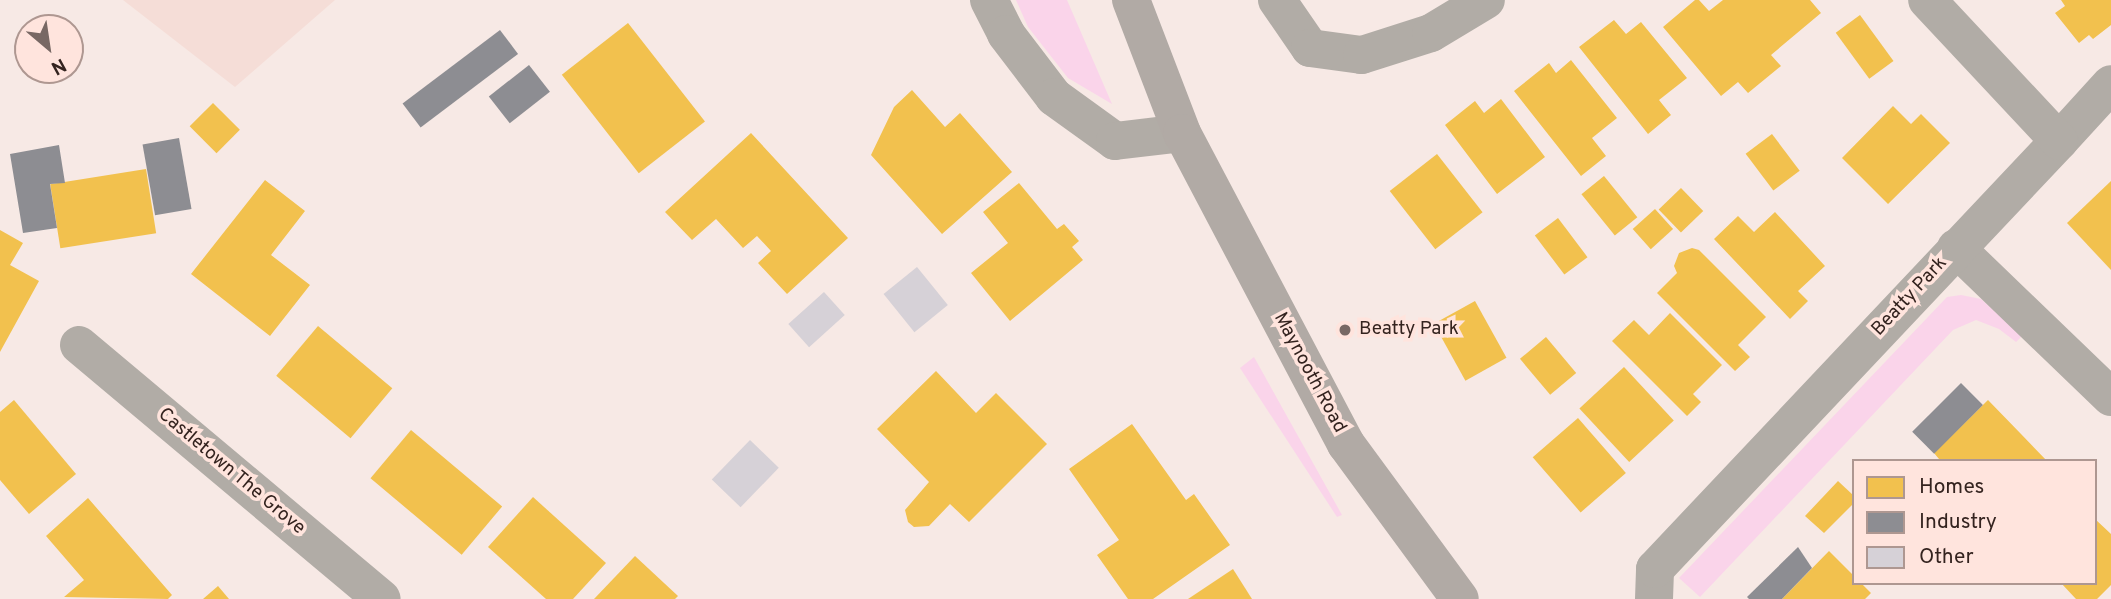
<!DOCTYPE html>
<html>
<head>
<meta charset="utf-8">
<style>
	body { margin:0 }
	#map { position:relative; width:2111px; height:599px; overflow:hidden; background:#f7e9e5; font-family:Overpass,sans-serif }
	div>[style] { position:absolute }
	.built>* { inset:0; background:#f5ddd7 }
	.green>* { inset:0; background:#fad4ea }
	.homes>* { inset:0; background:#f2c14e; transform-origin:0 0 }
	.industry>* { inset:0; background:#8d8d92; transform-origin:0 0 }
	.building>* { inset:0; background:#d6d1d7; transform-origin:0 0 }
	.street>* { height:38px; margin:-19px; padding:0 19px; transform-origin:19px; border-radius:19px; background:#b1aca6 }
	.secondary>* { height:38px; margin:-19px; padding:0 19px; transform-origin:19px; border-radius:19px; background:#b1aaa5 }
	.dots>* { width:19px; height:19px; translate:-50% -50%; box-sizing:border-box; border:4px solid #ffe4dd; border-radius:50% }
	span { translate:-50% -50%; white-space:nowrap; text-align:center; line-height:1.15; -webkit-text-stroke:7px #ffe4dd; paint-order:stroke }
	.street-label { font-size:19px; color:#34231f }
	.poi-label { font-size:19px; color:#34231f }
	.left { translate:0 -50%; text-align:left }
	.legend { position:absolute; left:1852px; top:459px; width:245px; height:126px; box-sizing:border-box; background:#ffe4dd; border:2px solid #ae9791; margin:0; padding:9px 12px; list-style:none; font-size:21px; color:#34231f }
	.legend li { display:flex; align-items:center; gap:14px; height:35px }
	.legend b { width:35px; border:2px solid #ae9791 }
	.north { position:absolute; left:14px; top:14px; width:70px; height:70px; box-sizing:border-box; background:#ffe4dd; border:2px solid #ae9791; border-radius:50%; rotate:151deg; font-size:19px; font-weight:700; line-height:28px; text-align:center; color:#34231f }
	.north::after { content:''; display:block; margin:auto; width:24px; height:32px; background:#786864; clip-path:polygon(50% 0,100% 100%,50% 72%,0 100%) }
</style>
</head>
<body>
<div id="map">
	<div class="built">
		<i style="clip-path:polygon(123px 0,335px 0,235px 87px)"></i>
	</div>
	<div class="green">
		<i style="clip-path:polygon(1016px 0,1067px 0,1112px 104px,1068px 78px,1028px 27px)"></i>
		<i style="clip-path:polygon(1961px 295px,1981px 299px,2022px 336px,2016px 342px,1999px 329px,1976px 320px,1953px 330px,1700px 597px,1679px 578px,1947px 297px)"></i>
		<i style="clip-path:polygon(1254px 357px,1342px 515px,1337px 517px,1240px 368px)"></i>
	</div>
	<div class="homes">
		<i style="clip-path:polygon(1695px 0,1699px 0,1709px 11px,1723px 0,1810px 0,1821px 13px,1771px 55px,1781px 66px,1748px 93px,1738px 82px,1721px 96px,1663px 27px)"></i>
		<i style="clip-path:polygon(2061px 0,2111px 0,2111px 25px,2093px 39px,2089px 35px,2079px 43px,2055px 13px,2065px 6px)"></i>
		<i style="left:1860px;top:15px;width:57px;height:30px;rotate:54deg"></i>
		<i style="clip-path:polygon(1614px 20px,1626px 34px,1641px 22px,1687px 78px,1659px 100px,1671px 115px,1648px 134px,1579px 47px)"></i>
		<i style="left:628px;top:23px;width:125px;height:84px;rotate:52deg"></i>
		<i style="clip-path:polygon(1571px 60px,1617px 118px,1592px 138px,1606px 156px,1581px 176px,1514px 91px,1549px 63px,1556px 73px)"></i>
		<i style="clip-path:polygon(912px 90px,945px 127px,960px 113px,1012px 172px,942px 234px,871px 155px,894px 107px)"></i>
		<i style="clip-path:polygon(1501px 99px,1545px 157px,1497px 194px,1445px 125px,1475px 101px,1484px 113px)"></i>
		<i style="left:213px;top:103px;width:38px;height:33px;rotate:45deg"></i>
		<i style="clip-path:polygon(1893px 106px,1911px 124px,1921px 114px,1950px 143px,1888px 204px,1842px 158px)"></i>
		<i style="clip-path:polygon(751px 133px,848px 238px,787px 294px,758px 263px,771px 251px,757px 236px,743px 248px,716px 219px,692px 240px,665px 212px)"></i>
		<i style="left:1772px;top:134px;width:46px;height:33px;rotate:53deg"></i>
		<i style="left:1437px;top:154px;width:74px;height:60px;rotate:52deg"></i>
		<i style="left:146px;top:169px;width:65px;height:97px;rotate:81deg"></i>
		<i style="left:1604px;top:176px;width:53px;height:29px;rotate:51deg"></i>
		<i style="clip-path:polygon(265px 180px,305px 211px,271px 255px,310px 285px,270px 336px,191px 274px)"></i>
		<i style="clip-path:polygon(2111px 181px,2111px 270px,2067px 223px)"></i>
		<i style="clip-path:polygon(1019px 183px,1057px 229px,1064px 224px,1079px 241px,1072px 247px,1083px 260px,1010px 321px,971px 273px,1008px 243px,983px 212px)"></i>
		<i style="left:1681px;top:188px;width:32px;height:31px;rotate:46deg"></i>
		<i style="left:1655px;top:209px;width:27px;height:30px;rotate:48deg"></i>
		<i style="clip-path:polygon(1775px 212px,1825px 266px,1798px 291px,1808px 301px,1790px 319px,1714px 239px,1738px 216px,1754px 232px)"></i>
		<i style="left:1558px;top:218px;width:49px;height:29px;rotate:53deg"></i>
		<i style="clip-path:polygon(0 230px,23px 243px,10px 265px,39px 281px,0 352px)"></i>
		<i style="clip-path:polygon(1692px 248px,1699px 250px,1766px 317px,1738px 345px,1750px 357px,1735px 371px,1657px 293px,1677px 273px,1674px 266px,1679px 253px)"></i>
		<i style="left:1475px;top:301px;width:65px;height:47px;rotate:61deg"></i>
		<i style="clip-path:polygon(1670px 313px,1722px 365px,1693px 394px,1701px 402px,1687px 416px,1612px 341px,1634px 320px,1649px 335px)"></i>
		<i style="left:318px;top:326px;width:97px;height:65px;rotate:40deg"></i>
		<i style="left:1546px;top:337px;width:47px;height:34px;rotate:50deg"></i>
		<i style="left:1624px;top:367px;width:73px;height:61px;rotate:47deg"></i>
		<i style="clip-path:polygon(936px 371px,976px 413px,996px 393px,1047px 444px,969px 522px,950px 504px,929px 526px,914px 527px,908px 522px,905px 510px,929px 482px,877px 429px)"></i>
		<i style="clip-path:polygon(14px 400px,76px 474px,29px 514px,0 480px,0 412px)"></i>
		<i style="clip-path:polygon(1988px 400px,2021px 434px,2047px 461px,1937px 461px,1939px 459px,1934px 453px)"></i>
		<i style="left:1578px;top:418px;width:73px;height:60px;rotate:49deg"></i>
		<i style="clip-path:polygon(1132px 424px,1186px 500px,1194px 494px,1230px 545px,1153px 599px,1128px 599px,1097px 555px,1119px 540px,1069px 469px)"></i>
		<i style="left:411px;top:430px;width:119px;height:63px;rotate:40deg"></i>
		<i style="clip-path:polygon(1838px 481px,1854px 496px,1854px 503px,1824px 533px,1805px 516px)"></i>
		<i style="clip-path:polygon(533px 497px,606px 563px,573px 599px,546px 599px,488px 547px)"></i>
		<i style="clip-path:polygon(88px 498px,172px 595px,168px 599px,64px 597px,84px 580px,46px 536px)"></i>
		<i style="clip-path:polygon(2095px 519px,2111px 534px,2111px 585px,2097px 599px,2076px 599px,2061px 583px,2095px 583px)"></i>
		<i style="clip-path:polygon(1829px 551px,1854px 576px,1854px 583px,1861px 583px,1871px 593px,1865px 599px,1782px 599px)"></i>
		<i style="clip-path:polygon(635px 556px,678px 596px,675px 599px,594px 599px)"></i>
		<i style="clip-path:polygon(1233px 569px,1252px 599px,1188px 599px)"></i>
		<i style="clip-path:polygon(218px 586px,229px 599px,203px 599px)"></i>
	</div>
	<div class="industry">
		<i style="left:500px;top:30px;width:30px;height:122px;rotate:53deg"></i>
		<i style="left:529px;top:65px;width:34px;height:51px;rotate:52deg"></i>
		<i style="left:179px;top:138px;width:72px;height:37px;rotate:80deg"></i>
		<i style="clip-path:polygon(59px 145px,65px 183px,50px 184px,57px 228px,23px 233px,10px 154px)"></i>
		<i style="left:1961px;top:383px;width:31px;height:69px;rotate:45deg"></i>
		<i style="clip-path:polygon(1798px 547px,1812px 568px,1782px 599px,1749px 599px,1747px 597px)"></i>
	</div>
	<div class="building">
		<i style="left:917px;top:267px;width:49px;height:43px;rotate:51deg"></i>
		<i style="left:824px;top:292px;width:31px;height:48px;rotate:48deg"></i>
		<i style="left:750px;top:440px;width:40px;height:55px;rotate:44deg"></i>
	</div>
	<div class="street">
		<i style="left:989px;top:0;width:38px;rotate:63deg"></i>
		<i style="left:1006px;top:34px;width:79px;rotate:52.7deg"></i>
		<i style="left:1054px;top:97px;width:75px;rotate:35.8deg"></i>
		<i style="left:1115px;top:141px;width:67px;rotate:-6.8deg"></i>
		<i style="left:1277px;top:0;width:58px;rotate:55.5deg"></i>
		<i style="left:1310px;top:48px;width:52px;rotate:7.7deg"></i>
		<i style="left:1362px;top:55px;width:72px;rotate:-17.7deg"></i>
		<i style="left:1431px;top:33px;width:64px;rotate:-31deg"></i>
		<i style="left:2059px;top:141px;width:77px;rotate:-47.6deg"></i>
		<i style="left:1956px;top:248px;width:215px;rotate:43.9deg"></i>
		<i style="left:79px;top:345px;width:395px;rotate:40deg"></i>
		<i style="left:1654px;top:599px;width:30px;rotate:-88deg"></i>
		<i style="left:1655px;top:569px;width:589px;rotate:-46.65deg"></i>
		<i style="left:2059px;top:141px;width:193px;rotate:-133.1deg"></i>
	</div>
	<div class="secondary">
		<i style="left:1131px;top:0;width:142px;rotate:69deg"></i>
		<i style="left:1182px;top:133px;width:352px;rotate:62.2deg"></i>
		<i style="left:1346px;top:444px;width:192px;rotate:53.7deg"></i>
	</div>
	<div class="dots">
		<i style="left:1345px;top:330px;background:#786864"></i>
	</div>
	<div class="street-label">
		<span style="left:1910px;top:297px;rotate:-47deg">Beatty Park</span>
		<span style="left:1309px;top:373px;rotate:62deg">Maynooth Road</span>
		<span style="left:231px;top:472px;rotate:40deg">Castletown The Grove</span>
	</div>
	<div class="poi-label">
		<span class="left" style="left:1359px;top:330px">Beatty Park</span>
	</div>
	<ul class="legend">
	<li><b style="height:19px;background:#f2c14e"></b>Homes</li>
	<li><b style="height:19px;background:#8d8d92"></b>Industry</li>
	<li><b style="height:19px;background:#d6d1d7"></b>Other</li>
	</ul>
	<div class="north">N</div>
</div>
</body>
</html>
